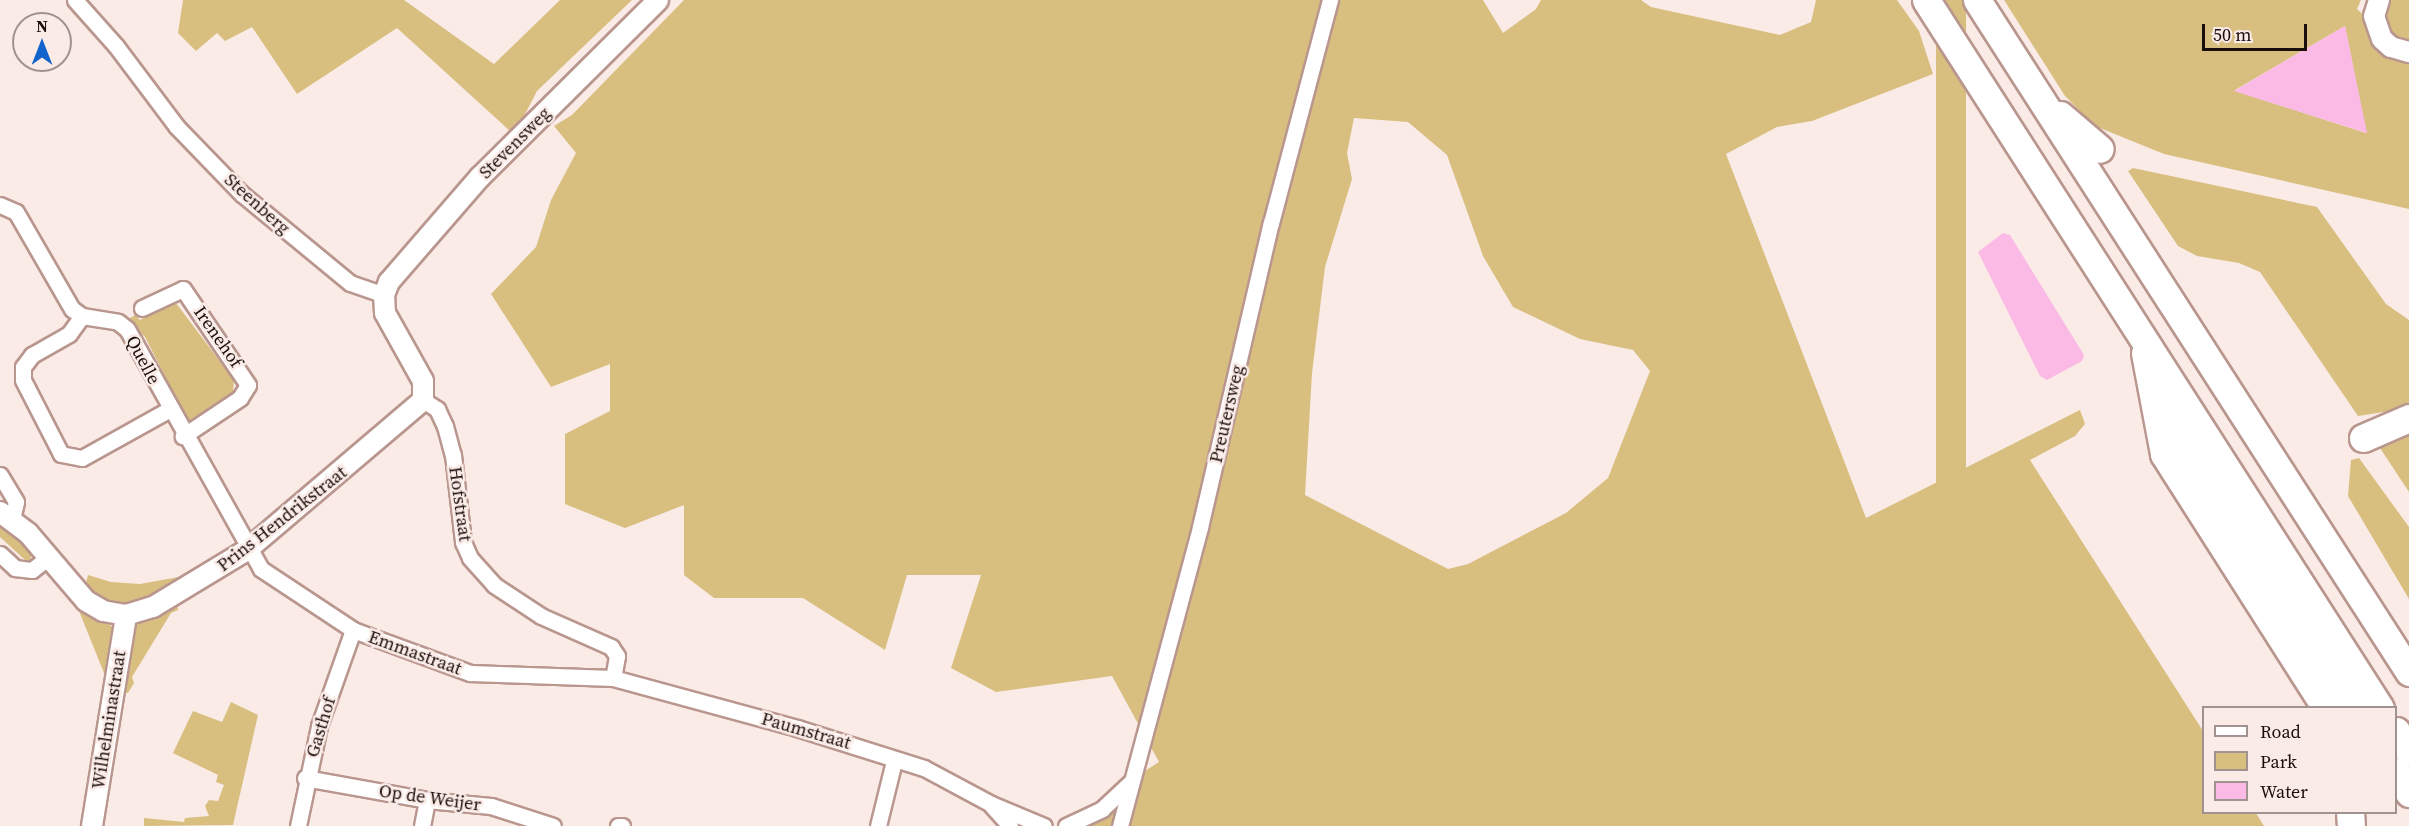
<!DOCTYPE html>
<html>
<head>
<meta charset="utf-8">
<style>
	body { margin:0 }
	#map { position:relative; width:2409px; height:826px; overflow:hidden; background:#faebe7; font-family:"Source Serif 4",serif }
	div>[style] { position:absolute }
	.green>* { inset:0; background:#d8bf80; transform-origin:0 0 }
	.water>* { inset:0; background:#fbbae5 }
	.roads { filter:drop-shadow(2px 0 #b9968e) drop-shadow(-2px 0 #b9968e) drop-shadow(0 2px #b9968e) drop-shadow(0 -2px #b9968e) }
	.minor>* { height:15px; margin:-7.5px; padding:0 7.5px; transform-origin:7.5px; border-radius:7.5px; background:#fff }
	.tertiary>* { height:20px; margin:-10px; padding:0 10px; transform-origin:10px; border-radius:10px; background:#fff }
	.motorway>* { height:27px; margin:-13.5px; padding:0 13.5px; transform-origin:13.5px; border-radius:13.5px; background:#fff }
	span { translate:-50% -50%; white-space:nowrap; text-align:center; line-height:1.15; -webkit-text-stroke:5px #faebe7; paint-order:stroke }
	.street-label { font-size:18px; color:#1a0e0b }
	.legend { position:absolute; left:2202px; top:706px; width:195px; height:108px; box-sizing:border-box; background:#faebe7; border:2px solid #a0938f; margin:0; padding:8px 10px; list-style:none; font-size:18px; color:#1a0e0b }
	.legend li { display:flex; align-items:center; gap:12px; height:30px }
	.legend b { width:30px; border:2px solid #a0938f }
	.north { position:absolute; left:12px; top:12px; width:60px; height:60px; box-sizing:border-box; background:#faebe7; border:2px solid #a0938f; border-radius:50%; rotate:0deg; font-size:16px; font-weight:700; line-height:24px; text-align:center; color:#1a0e0b }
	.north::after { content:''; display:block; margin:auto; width:21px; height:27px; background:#1363cd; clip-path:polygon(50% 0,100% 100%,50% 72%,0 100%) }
	.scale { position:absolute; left:2202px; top:24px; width:105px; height:27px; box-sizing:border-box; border:3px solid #1a0e0b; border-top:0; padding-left:8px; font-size:18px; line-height:21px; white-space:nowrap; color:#1a0e0b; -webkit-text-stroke:4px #faebe7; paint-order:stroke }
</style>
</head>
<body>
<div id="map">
	<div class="green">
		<i style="clip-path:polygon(183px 0,404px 0,494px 64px,560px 0,632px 0,537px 91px,523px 118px,510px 131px,397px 28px,297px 94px,252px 27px,225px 41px,217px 33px,196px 51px,178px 33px)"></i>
		<i style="clip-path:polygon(evenodd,684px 0,1483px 0,1503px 33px,1536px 9px,1541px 0,1641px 0,1651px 7px,1780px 35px,1811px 22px,1816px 0,1897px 0,1919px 31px,1933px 74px,1812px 121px,1777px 127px,1726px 154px,1866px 518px,2080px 410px,2085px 424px,2075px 436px,2030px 460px,2203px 731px,2204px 812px,2256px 813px,2264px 826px,1127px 826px,1140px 774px,1159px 762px,1112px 676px,996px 692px,951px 668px,981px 575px,907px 575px,885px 650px,803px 598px,714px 598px,684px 575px,684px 505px,625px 528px,565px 504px,565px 434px,610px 411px,610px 364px,551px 387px,491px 294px,536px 247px,551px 200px,576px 153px,554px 126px,572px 115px,684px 0,1354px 118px,1408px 122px,1447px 155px,1483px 256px,1513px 307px,1580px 339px,1633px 350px,1650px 371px,1608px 478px,1566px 513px,1468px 564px,1448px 569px,1305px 495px,1312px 373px,1325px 267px,1352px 179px,1347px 153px,1354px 118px)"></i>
		<i style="left:1936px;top:0;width:30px;height:873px"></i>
		<i style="clip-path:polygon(evenodd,2004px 0,2361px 0,2357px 9px,2409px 59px,2409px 209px,2164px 154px,2095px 126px,2065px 96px,2004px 0,2345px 26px,2366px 133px,2235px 91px,2235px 90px,2345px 26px)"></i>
		<i style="clip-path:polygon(2391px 0,2409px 0,2409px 42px,2399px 39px,2387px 27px,2386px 10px)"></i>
		<i style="clip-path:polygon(2133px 168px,2317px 207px,2386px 304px,2409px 320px,2409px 408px,2358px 416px,2260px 272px,2239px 263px,2197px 256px,2178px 246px,2128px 171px)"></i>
		<i style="clip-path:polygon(173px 299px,234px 380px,233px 393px,188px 421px,145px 337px,127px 320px,135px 315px,140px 320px)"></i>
		<i style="clip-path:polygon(2409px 426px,2409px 492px,2378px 445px)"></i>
		<i style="clip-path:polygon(2359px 458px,2409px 527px,2409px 599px,2348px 496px,2351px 460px)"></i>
		<i style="clip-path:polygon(0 522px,32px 551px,30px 563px,17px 564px,25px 560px,0 537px)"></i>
		<i style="clip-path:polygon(188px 571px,192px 572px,152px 599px,123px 606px,110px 604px,85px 587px,88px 575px,111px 582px,140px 584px,184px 576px)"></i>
		<i style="clip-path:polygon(177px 603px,178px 610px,171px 613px,132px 677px,134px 683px,128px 693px,122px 692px,133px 629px,143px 619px)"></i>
		<i style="clip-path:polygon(77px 606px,113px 627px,116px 633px,108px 683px)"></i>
		<i style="clip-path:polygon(231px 702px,258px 715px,233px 825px,144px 826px,144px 818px,184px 822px,185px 818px,209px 816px,205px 806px,209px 800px,218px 801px,224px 785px,216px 782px,218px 775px,173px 753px,193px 711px,222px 722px)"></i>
		<i style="clip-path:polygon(1121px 801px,1114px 826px,1078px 826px)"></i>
	</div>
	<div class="water">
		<i style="clip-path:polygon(2345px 26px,2367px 133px,2234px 91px,2285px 61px)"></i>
		<i style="clip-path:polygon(2003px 233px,2010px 235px,2084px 355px,2082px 361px,2047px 380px,2040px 376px,1978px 252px)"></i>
	</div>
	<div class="roads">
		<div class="minor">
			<i style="left:75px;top:0;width:62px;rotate:48.3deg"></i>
			<i style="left:116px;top:46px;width:101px;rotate:53deg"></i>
			<i style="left:177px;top:127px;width:93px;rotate:45.9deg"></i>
			<i style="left:242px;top:194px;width:140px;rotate:39.5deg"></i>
			<i style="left:350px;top:283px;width:36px;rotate:19deg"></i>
			<i style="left:0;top:205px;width:17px;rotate:24deg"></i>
			<i style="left:16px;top:212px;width:112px;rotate:60deg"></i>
			<i style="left:72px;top:309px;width:12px;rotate:35deg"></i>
			<i style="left:82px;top:316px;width:36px;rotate:9deg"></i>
			<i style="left:118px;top:322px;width:11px;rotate:38deg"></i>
			<i style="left:127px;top:329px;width:275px;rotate:60.8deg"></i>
			<i style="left:261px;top:569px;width:110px;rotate:33.5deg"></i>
			<i style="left:353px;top:630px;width:125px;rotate:20.2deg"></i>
			<i style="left:470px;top:673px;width:143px;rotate:2deg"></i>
			<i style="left:613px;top:678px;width:191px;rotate:15.2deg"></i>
			<i style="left:797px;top:728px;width:133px;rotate:17.5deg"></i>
			<i style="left:924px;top:768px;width:76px;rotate:28.2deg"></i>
			<i style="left:991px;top:804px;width:57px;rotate:22.5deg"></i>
			<i style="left:142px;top:308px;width:45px;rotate:-24.9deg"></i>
			<i style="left:183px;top:289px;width:116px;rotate:55.9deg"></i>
			<i style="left:248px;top:385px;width:15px;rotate:122deg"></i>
			<i style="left:240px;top:398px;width:69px;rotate:146.3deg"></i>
			<i style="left:82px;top:316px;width:22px;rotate:126deg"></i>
			<i style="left:69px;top:334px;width:43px;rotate:150.4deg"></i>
			<i style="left:32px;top:355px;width:15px;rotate:127deg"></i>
			<i style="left:23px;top:367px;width:13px;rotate:90deg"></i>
			<i style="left:23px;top:380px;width:83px;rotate:62.8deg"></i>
			<i style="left:61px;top:454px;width:21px;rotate:11deg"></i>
			<i style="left:82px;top:458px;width:101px;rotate:-29.1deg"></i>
			<i style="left:423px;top:400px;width:17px;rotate:33deg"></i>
			<i style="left:437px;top:409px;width:19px;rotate:65deg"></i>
			<i style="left:445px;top:426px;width:30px;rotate:75deg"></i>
			<i style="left:453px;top:455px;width:88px;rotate:83.4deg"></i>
			<i style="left:463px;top:542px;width:17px;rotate:66deg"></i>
			<i style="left:470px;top:558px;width:36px;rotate:48deg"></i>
			<i style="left:494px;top:585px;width:56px;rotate:33.4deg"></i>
			<i style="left:541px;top:616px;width:77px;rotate:23.9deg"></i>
			<i style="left:611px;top:647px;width:11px;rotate:56deg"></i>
			<i style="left:617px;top:656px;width:22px;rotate:100deg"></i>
			<i style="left:0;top:475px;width:31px;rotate:59deg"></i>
			<i style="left:16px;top:502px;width:18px;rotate:103deg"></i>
			<i style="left:0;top:554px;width:21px;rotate:43deg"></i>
			<i style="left:15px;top:568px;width:17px;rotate:7deg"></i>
			<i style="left:32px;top:570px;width:23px;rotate:-38deg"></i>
			<i style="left:305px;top:778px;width:124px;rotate:10.2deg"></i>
			<i style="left:427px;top:800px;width:64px;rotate:5.4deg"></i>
			<i style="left:491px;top:806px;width:65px;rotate:17.9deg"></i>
			<i style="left:992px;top:806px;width:27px;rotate:48deg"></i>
			<i style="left:298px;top:826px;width:102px;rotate:-78.1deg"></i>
			<i style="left:319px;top:726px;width:102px;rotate:-70.5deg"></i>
			<i style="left:422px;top:826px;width:26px;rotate:-79deg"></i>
			<i style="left:618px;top:826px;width:4px"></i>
			<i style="left:878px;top:826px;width:67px;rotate:-76.2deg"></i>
			<i style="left:1066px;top:826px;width:40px;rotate:-25deg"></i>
			<i style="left:1102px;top:809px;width:38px;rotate:-43deg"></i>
			<i style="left:1120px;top:826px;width:310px;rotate:-75deg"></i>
			<i style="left:1200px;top:527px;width:312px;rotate:-76.9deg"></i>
			<i style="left:1271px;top:223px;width:231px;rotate:-75.2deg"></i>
		</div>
		<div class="tertiary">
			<i style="left:2379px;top:0;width:17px;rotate:107deg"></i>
			<i style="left:2374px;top:16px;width:24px;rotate:71deg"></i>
			<i style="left:2382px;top:39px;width:12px;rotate:42deg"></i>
			<i style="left:2391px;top:47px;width:19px;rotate:16deg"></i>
			<i style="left:0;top:512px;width:35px;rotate:37deg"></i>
			<i style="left:28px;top:533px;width:89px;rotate:49.5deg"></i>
			<i style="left:86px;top:601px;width:20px;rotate:30deg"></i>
			<i style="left:103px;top:611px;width:23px;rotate:10deg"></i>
			<i style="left:126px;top:615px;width:28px;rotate:-17deg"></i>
			<i style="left:153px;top:607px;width:110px;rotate:-31.2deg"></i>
			<i style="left:247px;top:550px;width:231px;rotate:-40.4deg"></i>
			<i style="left:423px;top:400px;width:19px;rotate:-90deg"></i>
			<i style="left:423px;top:381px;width:78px;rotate:-119.2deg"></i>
			<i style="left:385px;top:313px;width:18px;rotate:-93deg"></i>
			<i style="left:384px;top:295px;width:14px;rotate:-69deg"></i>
			<i style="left:389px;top:282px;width:139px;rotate:-49.1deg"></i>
			<i style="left:480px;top:177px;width:251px;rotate:-44.8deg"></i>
			<i style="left:92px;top:826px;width:214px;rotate:-80.8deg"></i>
		</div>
		<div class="motorway">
			<i style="left:1926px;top:0;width:841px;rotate:57.33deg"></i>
			<i style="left:1977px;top:0;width:799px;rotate:57.26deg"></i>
			<i style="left:2060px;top:115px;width:52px;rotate:40.4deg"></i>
			<i style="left:2145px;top:353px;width:103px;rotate:79.3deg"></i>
			<i style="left:2164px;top:454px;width:301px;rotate:57.5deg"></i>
			<i style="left:2158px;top:411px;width:61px;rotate:52.4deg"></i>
			<i style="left:2195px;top:459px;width:296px;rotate:57.3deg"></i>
			<i style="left:2363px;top:438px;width:50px;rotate:-23.5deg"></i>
			<i style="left:2396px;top:731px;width:25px;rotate:58deg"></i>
			<i style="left:2396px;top:772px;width:25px;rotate:58deg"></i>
			<i style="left:2350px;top:812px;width:14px;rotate:86deg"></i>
		</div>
	</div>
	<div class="street-label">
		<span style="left:515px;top:143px;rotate:-45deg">Stevensweg</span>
		<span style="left:257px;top:204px;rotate:42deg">Steenberg</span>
		<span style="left:218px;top:337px;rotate:55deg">Irenehof</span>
		<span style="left:143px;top:360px;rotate:62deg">Quelle</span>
		<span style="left:1227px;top:414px;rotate:-77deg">Preutersweg</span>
		<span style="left:460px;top:504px;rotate:82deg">Hofstraat</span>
		<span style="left:282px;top:519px;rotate:-38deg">Prins Hendrikstraat</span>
		<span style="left:415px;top:653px;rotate:20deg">Emmastraat</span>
		<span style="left:109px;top:720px;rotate:-81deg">Wilhelminastraat</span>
		<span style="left:321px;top:727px;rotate:-73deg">Gasthof</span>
		<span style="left:806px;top:731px;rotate:16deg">Paumstraat</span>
		<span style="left:430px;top:798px;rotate:8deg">Op de Weijer</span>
	</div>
	<ul class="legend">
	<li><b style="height:8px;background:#fff"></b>Road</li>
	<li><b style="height:16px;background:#d8bf80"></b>Park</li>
	<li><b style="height:16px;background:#fbbae5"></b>Water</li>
	</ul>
	<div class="north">N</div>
	<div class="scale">50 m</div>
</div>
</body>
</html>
